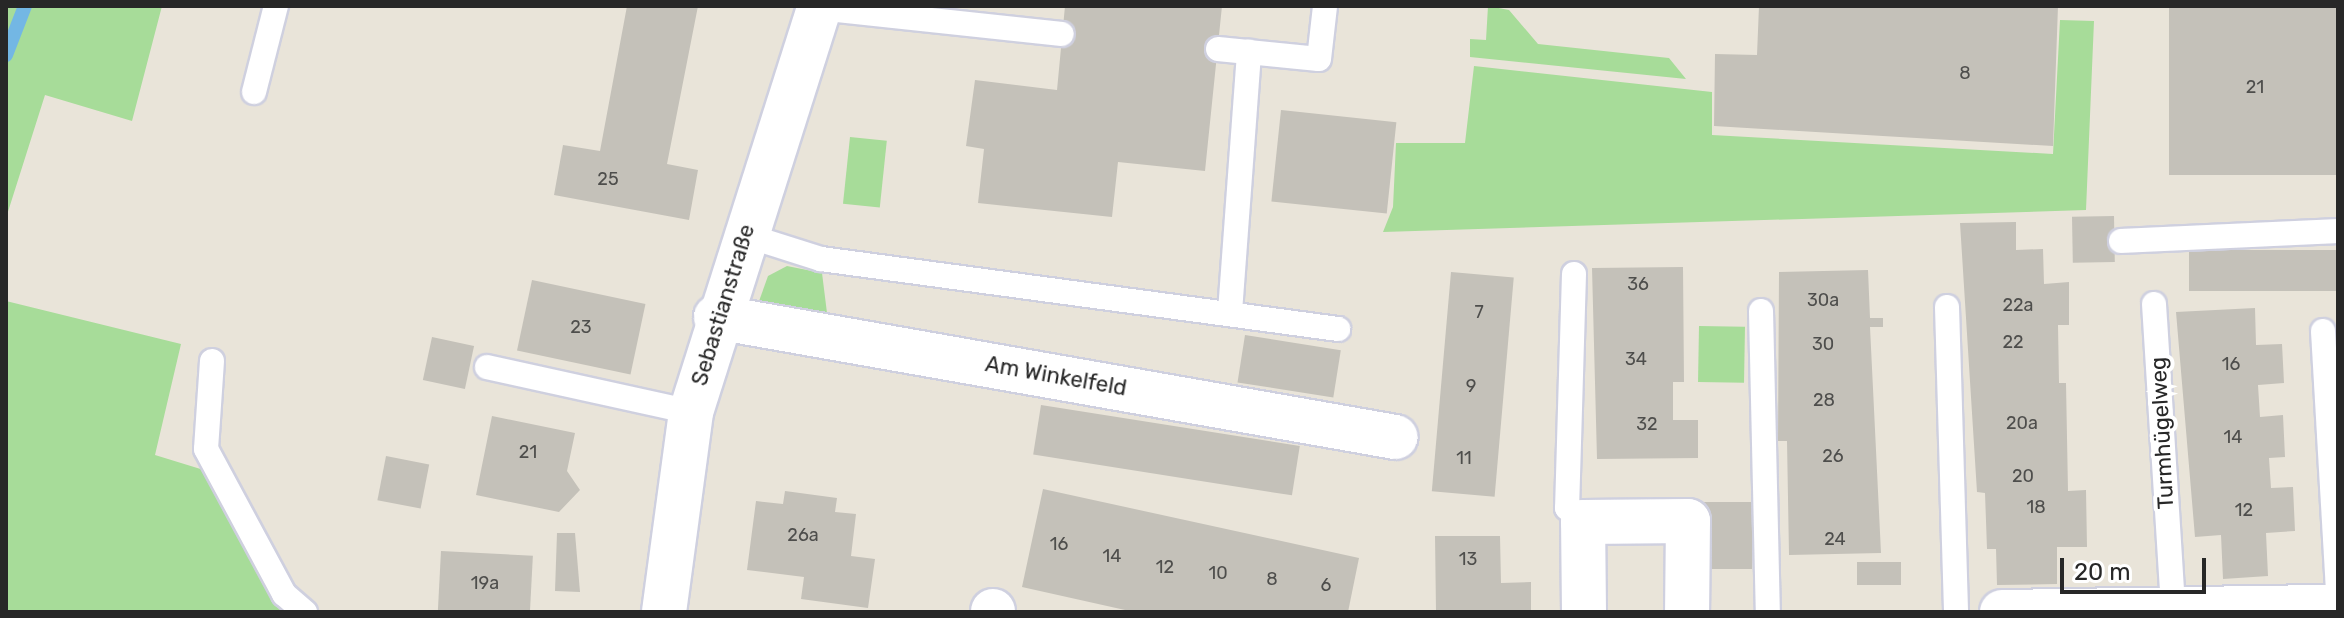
<!DOCTYPE html>
<html>
<head>
<meta charset="utf-8">
<style>
	body { margin:0 }
	#map { position:relative; width:2344px; height:618px; overflow:hidden; background:#e9e4d9; font-family:Rubik,sans-serif }
	div>[style] { position:absolute }
	.green>* { inset:0; background:#a7dc99; transform-origin:0 0 }
	.stream>* { height:14px; margin:-7px; padding:0 7px; transform-origin:7px; border-radius:7px; background:#73b7e4 }
	.building>* { inset:0; background:#c4c1b9; transform-origin:0 0 }
	.roads { filter:drop-shadow(2px 0 #cfd0df) drop-shadow(-2px 0 #cfd0df) drop-shadow(0 2px #cfd0df) drop-shadow(0 -2px #cfd0df) }
	.lane>* { height:24px; margin:-12px; padding:0 12px; transform-origin:12px; border-radius:12px; background:#fff }
	.street>* { height:44px; margin:-22px; padding:0 22px; transform-origin:22px; border-radius:22px; background:#fff }
	.secondary>* { height:44px; margin:-22px; padding:0 22px; transform-origin:22px; border-radius:22px; background:#fff }
	span { translate:-50% -50%; white-space:nowrap; text-align:center; line-height:1.15; -webkit-text-stroke:8px #fff; paint-order:stroke }
	.number-label { font-size:18px; color:#4e4e4c }
	.number-label span { -webkit-text-stroke-width:0 }
	.street-label { font-size:22px; color:#272727 }
	.frame { position:absolute; inset:0; border:8px solid #272727; pointer-events:none }
	.scale { position:absolute; left:2060px; top:558px; width:146px; height:36px; box-sizing:border-box; border:4px solid #272727; border-top:0; padding-left:10px; font-size:24px; line-height:28px; white-space:nowrap; color:#272727; -webkit-text-stroke:6px #fff; paint-order:stroke }
</style>
</head>
<body>
<div id="map">
	<div class="green">
		<i style="clip-path:polygon(6px 6px,162px 6px,132px 121px,45px 95px,6px 218px)"></i>
		<i style="clip-path:polygon(1488px 6px,1509px 10px,1538px 44px,1669px 58px,1686px 79px,1470px 57px,1470px 39px,1486px 40px)"></i>
		<i style="clip-path:polygon(2060px 20px,2094px 21px,2086px 210px,1383px 232px,1393px 207px,1396px 143px,1465px 143px,1474px 66px,1712px 92px,1712px 135px,2053px 154px)"></i>
		<i style="left:850px;top:137px;width:37px;height:67px;rotate:6deg"></i>
		<i style="clip-path:polygon(787px 266px,822px 273px,828px 321px,758px 304px,768px 276px)"></i>
		<i style="clip-path:polygon(6px 301px,181px 344px,155px 455px,207px 471px,286px 612px,6px 612px)"></i>
		<i style="left:1699px;top:326px;width:46px;height:56px;rotate:1deg"></i>
	</div>
	<div class="stream">
		<i style="left:6px;top:55px;width:53px;rotate:-68.8deg"></i>
	</div>
	<div class="building">
		<i style="clip-path:polygon(627px 6px,698px 6px,667px 164px,698px 170px,689px 220px,554px 195px,563px 145px,600px 151px)"></i>
		<i style="clip-path:polygon(1065px 6px,1222px 6px,1205px 171px,1118px 162px,1112px 217px,978px 203px,984px 149px,966px 146px,975px 80px,1057px 90px)"></i>
		<i style="clip-path:polygon(1759px 6px,2058px 6px,2053px 146px,1714px 126px,1715px 54px,1757px 55px)"></i>
		<i style="left:2169px;top:6px;width:169px;height:169px"></i>
		<i style="left:1281px;top:110px;width:116px;height:92px;rotate:6deg"></i>
		<i style="left:2114px;top:216px;width:46px;height:42px;rotate:89deg"></i>
		<i style="clip-path:polygon(2016px 222px,2016px 250px,2043px 249px,2044px 284px,2069px 282px,2069px 325px,2058px 325px,2059px 383px,2066px 383px,2068px 491px,2086px 490px,2087px 547px,2057px 547px,2057px 584px,1997px 585px,1996px 549px,1987px 549px,1985px 493px,1977px 492px,1960px 223px)"></i>
		<i style="left:2338px;top:250px;width:41px;height:149px;rotate:90deg"></i>
		<i style="clip-path:polygon(1683px 267px,1684px 382px,1673px 382px,1673px 420px,1698px 420px,1698px 458px,1597px 459px,1592px 268px)"></i>
		<i style="clip-path:polygon(1868px 270px,1870px 318px,1883px 318px,1883px 327px,1870px 327px,1881px 553px,1789px 555px,1787px 441px,1778px 441px,1779px 272px)"></i>
		<i style="left:1451px;top:272px;width:63px;height:220px;rotate:5deg"></i>
		<i style="left:532px;top:280px;width:116px;height:72px;rotate:12deg"></i>
		<i style="clip-path:polygon(2255px 308px,2256px 345px,2282px 344px,2284px 383px,2258px 385px,2260px 417px,2283px 415px,2285px 457px,2269px 458px,2271px 488px,2293px 487px,2295px 531px,2266px 533px,2268px 576px,2223px 579px,2221px 535px,2195px 537px,2176px 312px)"></i>
		<i style="left:1245px;top:335px;width:97px;height:48px;rotate:9deg"></i>
		<i style="left:432px;top:337px;width:43px;height:44px;rotate:12deg"></i>
		<i style="left:1041px;top:405px;width:262px;height:50px;rotate:9deg"></i>
		<i style="clip-path:polygon(492px 416px,575px 433px,567px 471px,580px 490px,559px 512px,476px 495px)"></i>
		<i style="left:386px;top:456px;width:44px;height:45px;rotate:11deg"></i>
		<i style="clip-path:polygon(1043px 489px,1359px 558px,1348px 612px,1134px 612px,1022px 587px)"></i>
		<i style="clip-path:polygon(785px 491px,837px 498px,835px 512px,856px 514px,851px 556px,875px 559px,868px 608px,801px 599px,804px 577px,747px 570px,756px 501px,783px 504px)"></i>
		<i style="left:1704px;top:502px;width:48px;height:67px"></i>
		<i style="clip-path:polygon(557px 533px,575px 533px,580px 592px,555px 591px)"></i>
		<i style="clip-path:polygon(1435px 536px,1500px 536px,1501px 583px,1531px 582px,1531px 610px,1436px 612px)"></i>
		<i style="left:441px;top:551px;width:92px;height:59px;rotate:3deg"></i>
		<i style="left:1857px;top:562px;width:44px;height:23px"></i>
	</div>
	<div class="roads">
		<div class="lane">
			<i style="left:819px;top:8px;width:244px;rotate:6.1deg"></i>
			<i style="left:1218px;top:49px;width:101px;rotate:5.7deg"></i>
			<i style="left:1319px;top:59px;width:53px;rotate:-83.5deg"></i>
			<i style="left:254px;top:92px;width:89px;rotate:-75.7deg"></i>
			<i style="left:742px;top:234px;width:83px;rotate:17.6deg"></i>
			<i style="left:821px;top:259px;width:522px;rotate:7.71deg"></i>
			<i style="left:2121px;top:241px;width:217px;rotate:-2.6deg"></i>
			<i style="left:1574px;top:274px;width:234px;rotate:91.7deg"></i>
			<i style="left:1567px;top:508px;width:21px;rotate:41deg"></i>
			<i style="left:2154px;top:304px;width:307px;rotate:86.4deg"></i>
			<i style="left:1947px;top:307px;width:305px;rotate:88.3deg"></i>
			<i style="left:1761px;top:311px;width:301px;rotate:88.7deg"></i>
			<i style="left:1230px;top:312px;width:261px;rotate:-85.8deg"></i>
			<i style="left:2323px;top:331px;width:264px;rotate:86.7deg"></i>
			<i style="left:212px;top:361px;width:88px;rotate:93.9deg"></i>
			<i style="left:206px;top:449px;width:165px;rotate:61.7deg"></i>
			<i style="left:284px;top:594px;width:28px;rotate:41deg"></i>
			<i style="left:487px;top:367px;width:209px;rotate:12.4deg"></i>
		</div>
		<div class="street">
			<i style="left:716px;top:317px;width:690px;rotate:10.02deg"></i>
			<i style="left:993px;top:612px;width:1px;rotate:-90deg"></i>
			<i style="left:1584px;top:612px;width:90px;rotate:-90.6deg"></i>
			<i style="left:1583px;top:522px;width:105px;rotate:-0.5deg"></i>
			<i style="left:1688px;top:521px;width:91px;rotate:90.6deg"></i>
			<i style="left:2002px;top:612px;width:336px;rotate:-0.9deg"></i>
		</div>
		<div class="secondary">
			<i style="left:664px;top:612px;width:202px;rotate:-82.3deg"></i>
			<i style="left:691px;top:412px;width:426px;rotate:-72.4deg"></i>
		</div>
	</div>
	<div class="number-label">
		<span style="left:1965px;top:73px">8</span>
		<span style="left:2255px;top:87px">21</span>
		<span style="left:608px;top:179px">25</span>
		<span style="left:1638px;top:284px">36</span>
		<span style="left:1823px;top:300px">30a</span>
		<span style="left:2018px;top:305px">22a</span>
		<span style="left:1479px;top:312px">7</span>
		<span style="left:581px;top:327px">23</span>
		<span style="left:2013px;top:342px">22</span>
		<span style="left:1823px;top:344px">30</span>
		<span style="left:1636px;top:359px">34</span>
		<span style="left:2231px;top:364px">16</span>
		<span style="left:1471px;top:386px">9</span>
		<span style="left:1824px;top:400px">28</span>
		<span style="left:2022px;top:423px">20a</span>
		<span style="left:1647px;top:424px">32</span>
		<span style="left:2233px;top:437px">14</span>
		<span style="left:528px;top:452px">21</span>
		<span style="left:1833px;top:456px">26</span>
		<span style="left:1464px;top:458px">11</span>
		<span style="left:2023px;top:476px">20</span>
		<span style="left:2036px;top:507px">18</span>
		<span style="left:2244px;top:510px">12</span>
		<span style="left:803px;top:535px">26a</span>
		<span style="left:1835px;top:539px">24</span>
		<span style="left:1059px;top:544px">16</span>
		<span style="left:1112px;top:556px">14</span>
		<span style="left:1468px;top:559px">13</span>
		<span style="left:1165px;top:567px">12</span>
		<span style="left:1218px;top:573px">10</span>
		<span style="left:1272px;top:579px">8</span>
		<span style="left:485px;top:583px">19a</span>
		<span style="left:1326px;top:585px">6</span>
	</div>
	<div class="street-label">
		<span style="left:723px;top:305px;rotate:-73deg">Sebastianstraße</span>
		<span style="left:1056px;top:376px;rotate:10deg">Am Winkelfeld</span>
		<span style="left:2162px;top:433px;rotate:-93deg">Turmhügelweg</span>
	</div>
	<div class="frame"></div>
	<div class="scale">20 m</div>
</div>
</body>
</html>
